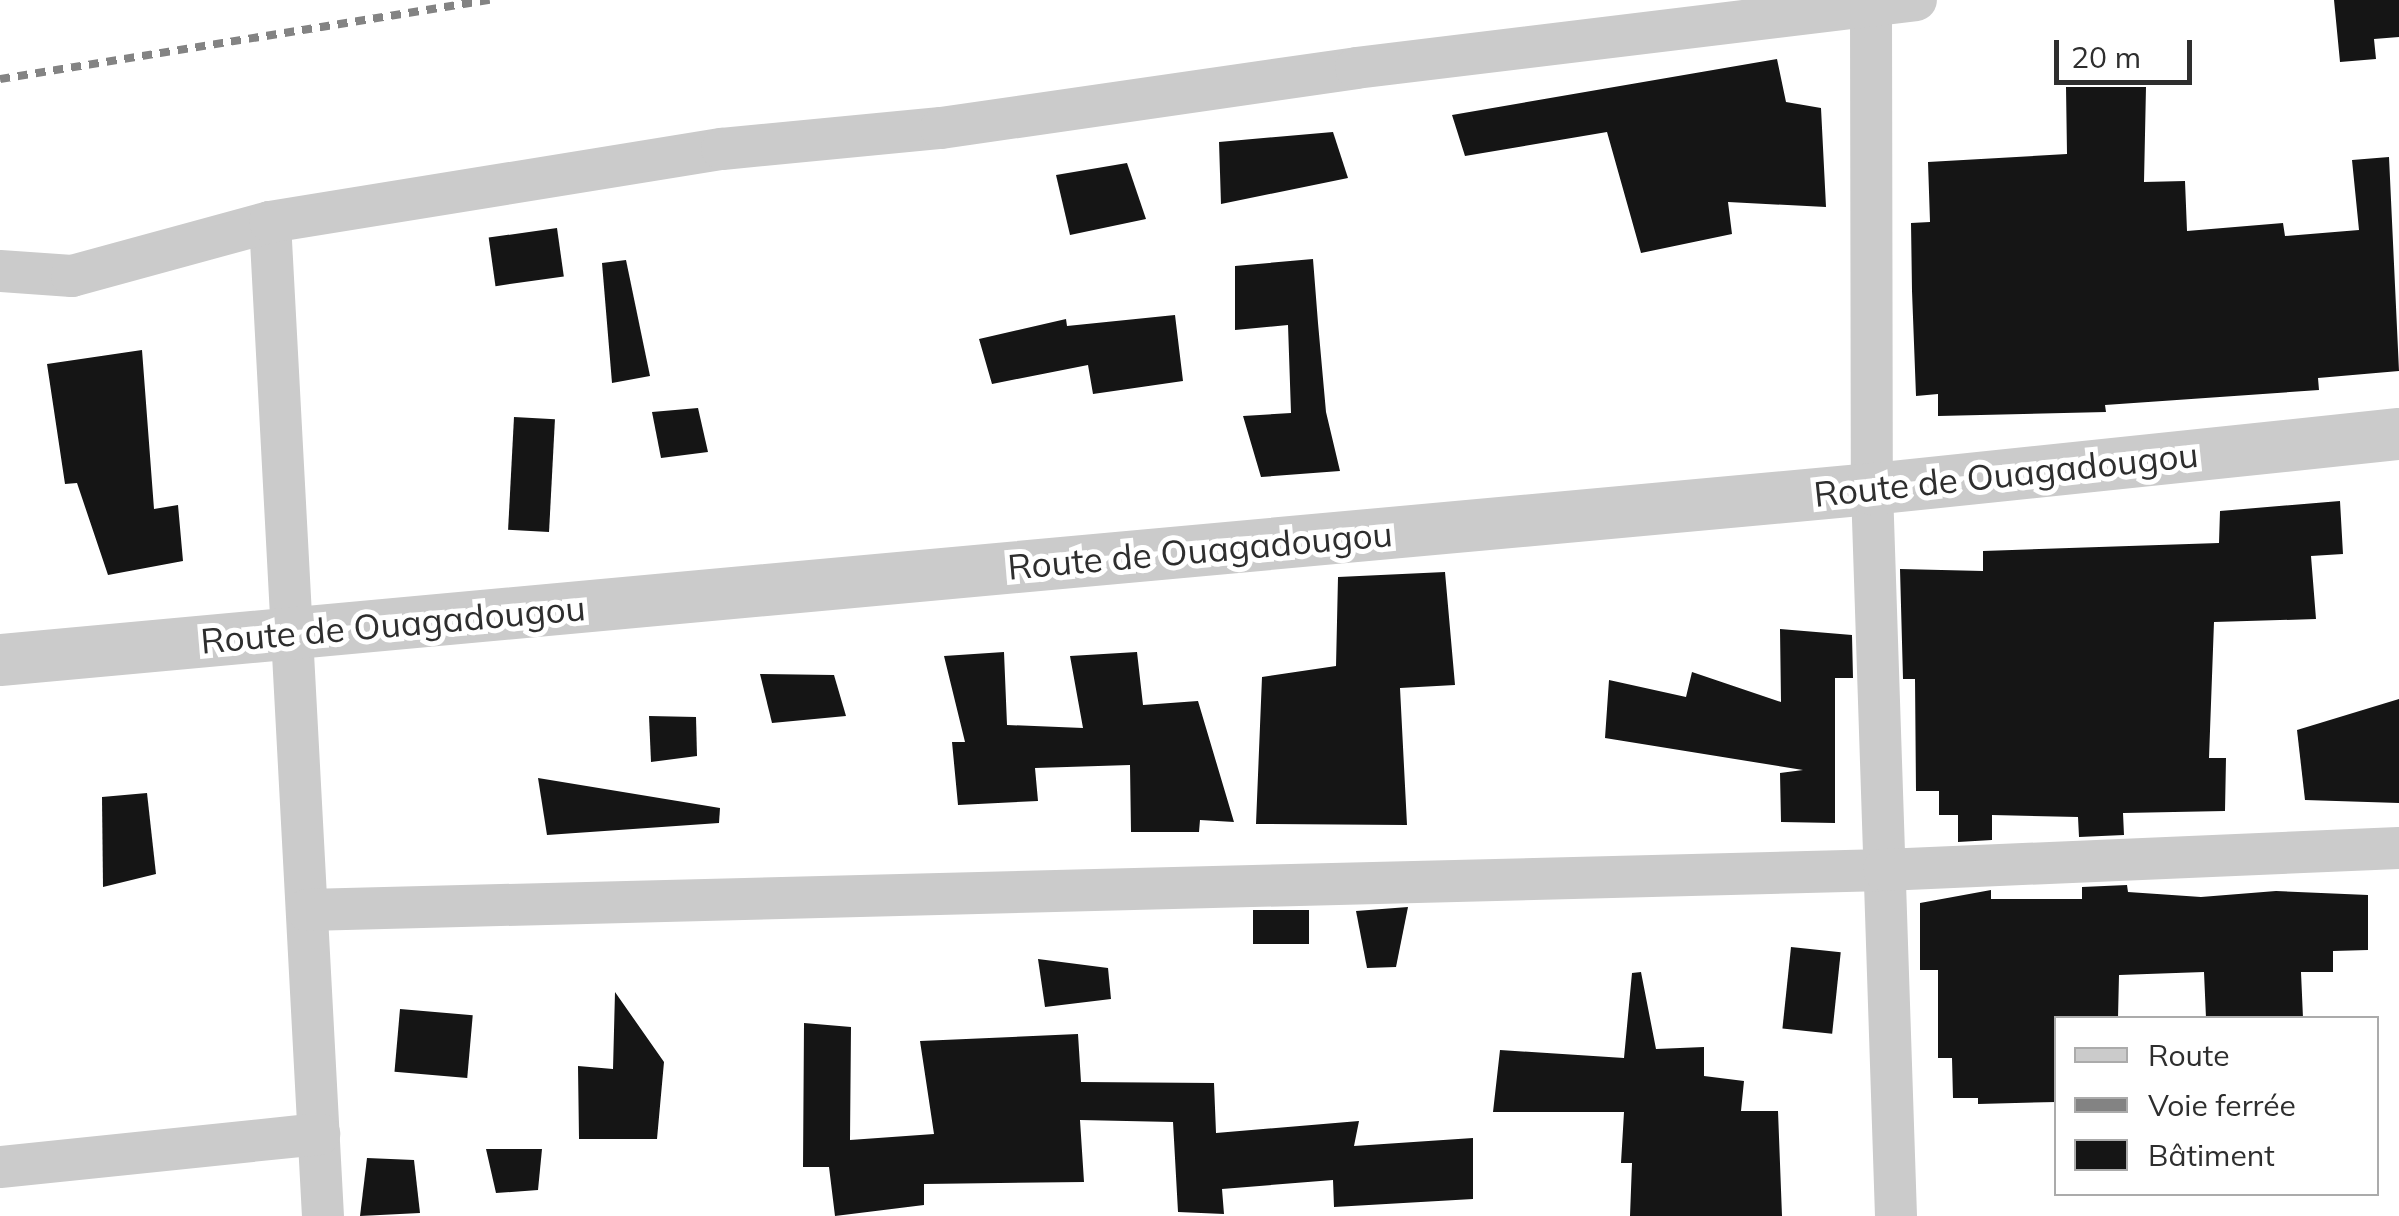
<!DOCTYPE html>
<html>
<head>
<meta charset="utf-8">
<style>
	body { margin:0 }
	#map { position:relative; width:2399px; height:1216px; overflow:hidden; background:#fff; font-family:Mulish,sans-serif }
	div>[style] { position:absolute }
	.building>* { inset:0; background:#151515; transform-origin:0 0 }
	.minor>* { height:42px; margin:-21px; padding:0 21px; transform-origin:21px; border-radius:21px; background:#cbcbcb }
	.tertiary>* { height:52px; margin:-26px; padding:0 26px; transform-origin:26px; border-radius:26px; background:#cbcbcb }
	.rail>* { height:8px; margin-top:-4px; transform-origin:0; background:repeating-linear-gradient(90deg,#838383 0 10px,transparent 0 18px) }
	span { translate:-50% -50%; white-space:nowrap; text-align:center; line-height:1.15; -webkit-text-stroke:10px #fff; paint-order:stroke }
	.street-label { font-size:35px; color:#2e2e2e }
	.legend { position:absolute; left:2054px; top:1016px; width:325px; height:180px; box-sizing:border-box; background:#fff; border:2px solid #ababab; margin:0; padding:12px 18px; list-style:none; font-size:30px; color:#2e2e2e }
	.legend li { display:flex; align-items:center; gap:20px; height:50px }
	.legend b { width:50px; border:2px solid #ababab }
	.scale { position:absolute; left:2054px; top:40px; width:138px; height:45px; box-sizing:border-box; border:5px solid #2e2e2e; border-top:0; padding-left:12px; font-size:30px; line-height:35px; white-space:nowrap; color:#2e2e2e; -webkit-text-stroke:8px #fff; paint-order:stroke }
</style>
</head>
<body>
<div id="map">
	<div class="building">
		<i style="clip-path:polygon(2334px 0,2399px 0,2399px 37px,2374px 39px,2376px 59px,2340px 62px)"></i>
		<i style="clip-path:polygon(1777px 59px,1786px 102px,1821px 108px,1826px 207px,1728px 202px,1732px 234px,1641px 253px,1607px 132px,1465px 156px,1452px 115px)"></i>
		<i style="clip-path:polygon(2066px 87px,2146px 87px,2144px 182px,2185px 181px,2187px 231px,2283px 223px,2285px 236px,2359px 230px,2352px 160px,2389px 157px,2399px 371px,2318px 378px,2319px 390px,2105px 405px,2106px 412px,1938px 416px,1938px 394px,1916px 396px,1912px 291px,1911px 223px,1930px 222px,1928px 162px,2067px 154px)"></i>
		<i style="clip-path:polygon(1333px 132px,1348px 178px,1221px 204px,1219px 142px)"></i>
		<i style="clip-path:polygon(1127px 163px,1146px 219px,1070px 235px,1056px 175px)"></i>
		<i style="left:557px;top:228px;width:49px;height:69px;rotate:82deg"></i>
		<i style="clip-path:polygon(1313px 259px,1318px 323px,1309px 323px,1318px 323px,1326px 412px,1340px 471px,1261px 477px,1243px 416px,1291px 413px,1288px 325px,1235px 330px,1235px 266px)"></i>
		<i style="clip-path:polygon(626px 260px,650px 376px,612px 383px,602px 263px)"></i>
		<i style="clip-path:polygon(1175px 315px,1183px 381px,1093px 394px,1088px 365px,992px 384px,979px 339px,1066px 319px,1067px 326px)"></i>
		<i style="clip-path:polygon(142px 350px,154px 509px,178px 505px,183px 561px,108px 575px,77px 483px,65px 484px,47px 364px)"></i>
		<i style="clip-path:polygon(698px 408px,708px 452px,661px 458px,652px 412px)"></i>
		<i style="left:514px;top:417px;width:41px;height:113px;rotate:3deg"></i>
		<i style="clip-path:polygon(2340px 501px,2343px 554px,2311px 556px,2316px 619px,2214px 622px,2209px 758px,2226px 758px,2225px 811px,2123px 813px,2124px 835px,2079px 837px,2078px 817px,1992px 815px,1992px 840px,1958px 842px,1958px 815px,1939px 815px,1939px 791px,1916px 791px,1915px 679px,1903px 679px,1900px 569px,1983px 571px,1983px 551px,2219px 543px,2220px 511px)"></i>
		<i style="clip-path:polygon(1445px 572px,1455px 685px,1400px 688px,1407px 825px,1256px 824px,1262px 677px,1336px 666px,1338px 577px)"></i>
		<i style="clip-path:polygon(1780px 629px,1852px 635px,1853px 678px,1835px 678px,1835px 823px,1781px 822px,1780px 773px,1803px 770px,1605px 738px,1609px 680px,1686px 697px,1692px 672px,1781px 702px)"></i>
		<i style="clip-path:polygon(1004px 652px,1007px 725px,1083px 728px,1070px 656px,1137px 652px,1143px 705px,1198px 701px,1234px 822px,1200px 820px,1199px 832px,1131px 832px,1130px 765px,1035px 768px,1038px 801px,958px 805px,952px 742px,965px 742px,944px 656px)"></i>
		<i style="clip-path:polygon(760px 674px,834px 675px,846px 716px,772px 723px)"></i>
		<i style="clip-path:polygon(2399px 699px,2399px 803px,2305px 800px,2297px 730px)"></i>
		<i style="clip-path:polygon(649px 716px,696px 717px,697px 756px,651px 762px)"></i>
		<i style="clip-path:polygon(538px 778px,720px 808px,719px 823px,547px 835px)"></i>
		<i style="clip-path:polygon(147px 793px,156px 874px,103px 887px,102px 797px)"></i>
		<i style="clip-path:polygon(2127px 885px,2128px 892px,2201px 897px,2276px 891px,2368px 895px,2368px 950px,2333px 951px,2333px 972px,2301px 972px,2303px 1018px,2206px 1018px,2204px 972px,2119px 975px,2118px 1018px,2056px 1018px,2056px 1102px,1978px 1104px,1978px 1098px,1953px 1098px,1952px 1058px,1938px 1058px,1938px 970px,1920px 970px,1920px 903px,1991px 890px,1991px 899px,2082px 899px,2082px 887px)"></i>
		<i style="clip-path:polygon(1408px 907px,1396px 967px,1367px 968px,1356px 911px)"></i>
		<i style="left:1309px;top:910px;width:34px;height:56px;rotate:90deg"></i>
		<i style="left:1791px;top:947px;width:50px;height:82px;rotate:6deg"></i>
		<i style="clip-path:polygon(1038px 959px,1108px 968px,1111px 999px,1045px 1007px)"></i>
		<i style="clip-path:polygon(1641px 972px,1656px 1049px,1704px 1047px,1704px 1076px,1744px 1081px,1741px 1111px,1778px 1111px,1782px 1216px,1630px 1216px,1632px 1163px,1621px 1163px,1624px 1112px,1493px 1112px,1500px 1050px,1624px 1058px,1632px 973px)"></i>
		<i style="clip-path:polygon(615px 992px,664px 1062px,657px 1139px,579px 1139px,578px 1066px,613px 1069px)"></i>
		<i style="left:400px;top:1009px;width:73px;height:63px;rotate:5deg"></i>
		<i style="clip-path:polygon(804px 1023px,851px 1027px,850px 1140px,934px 1134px,920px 1041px,1078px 1034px,1081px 1082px,1214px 1083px,1216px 1133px,1359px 1121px,1354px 1146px,1473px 1138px,1473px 1199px,1334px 1207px,1333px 1180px,1222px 1189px,1224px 1214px,1178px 1212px,1173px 1122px,1080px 1120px,1084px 1182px,924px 1184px,924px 1205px,835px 1216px,829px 1167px,803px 1167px)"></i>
		<i style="clip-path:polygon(486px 1149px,542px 1149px,538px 1190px,496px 1193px)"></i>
		<i style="clip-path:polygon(367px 1158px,414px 1160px,420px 1213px,360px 1216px)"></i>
	</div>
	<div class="minor">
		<i style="left:1871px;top:10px;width:479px;rotate:89.9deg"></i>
		<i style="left:1872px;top:489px;width:727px;rotate:88.11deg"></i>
		<i style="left:270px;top:222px;width:995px;rotate:86.95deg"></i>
		<i style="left:0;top:271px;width:72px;rotate:4deg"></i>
		<i style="left:72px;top:276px;width:205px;rotate:-15.3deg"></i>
		<i style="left:270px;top:222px;width:458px;rotate:-9.2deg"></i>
		<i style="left:722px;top:149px;width:220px;rotate:-5.5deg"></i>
		<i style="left:941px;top:128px;width:419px;rotate:-8.2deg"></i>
		<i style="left:1356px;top:68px;width:564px;rotate:-6.92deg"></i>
		<i style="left:307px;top:910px;width:1578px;rotate:-1.45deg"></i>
		<i style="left:1884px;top:870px;width:515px;rotate:-2.45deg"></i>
		<i style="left:0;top:1167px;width:321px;rotate:-5.9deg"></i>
	</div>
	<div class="tertiary">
		<i style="left:0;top:660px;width:1880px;rotate:-5.22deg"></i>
		<i style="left:1872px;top:489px;width:530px;rotate:-5.96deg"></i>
	</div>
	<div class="rail">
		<i style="left:0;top:79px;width:496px;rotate:-9.2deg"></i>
	</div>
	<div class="street-label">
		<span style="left:2006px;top:474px;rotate:-6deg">Route de Ouagadougou</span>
		<span style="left:1200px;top:550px;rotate:-5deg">Route de Ouagadougou</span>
		<span style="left:393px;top:624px;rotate:-5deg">Route de Ouagadougou</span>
	</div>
	<ul class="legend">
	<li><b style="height:12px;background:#cbcbcb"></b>Route</li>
	<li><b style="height:12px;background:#838383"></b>Voie ferrée</li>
	<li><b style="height:28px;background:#151515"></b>Bâtiment</li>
	</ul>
	<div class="scale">20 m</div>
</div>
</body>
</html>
